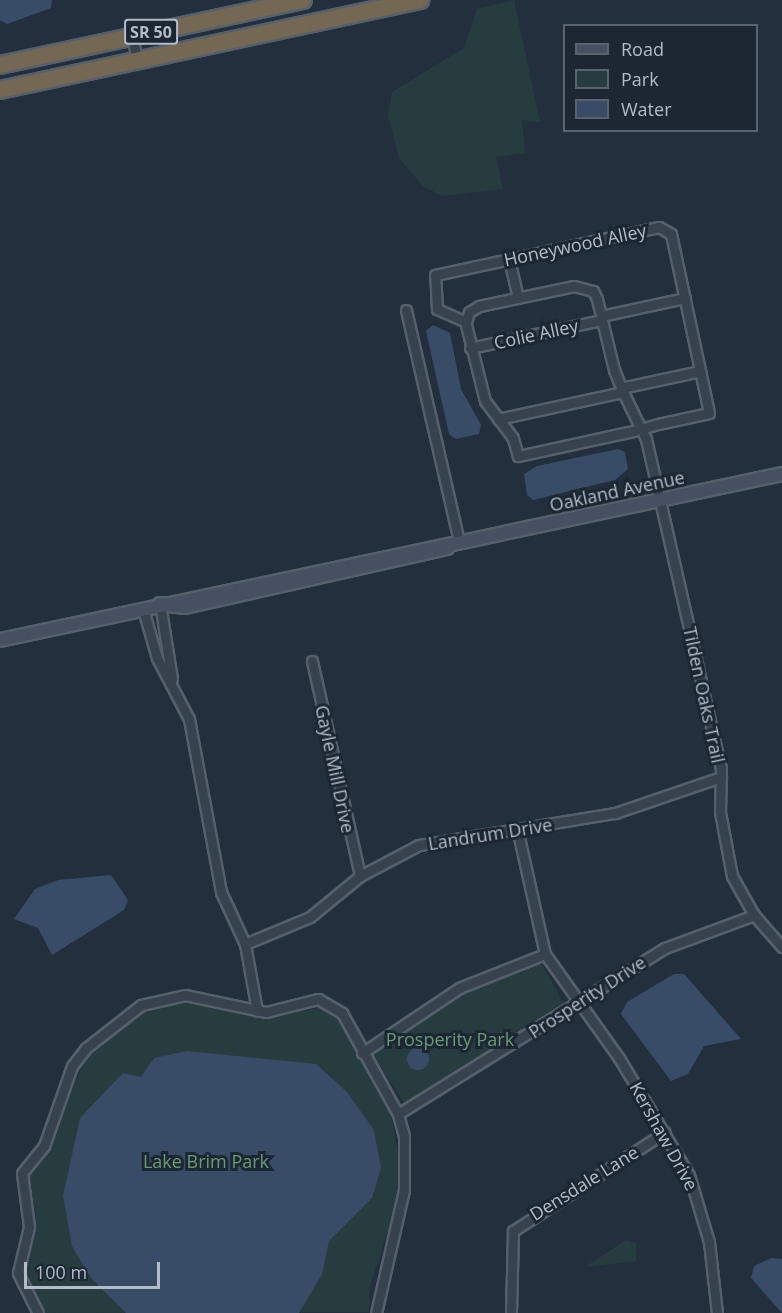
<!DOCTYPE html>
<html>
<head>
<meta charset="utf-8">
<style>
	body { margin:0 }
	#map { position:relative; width:782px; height:1313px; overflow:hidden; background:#242f3e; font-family:"Open Sans",sans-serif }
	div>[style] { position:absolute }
	.green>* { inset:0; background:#263c3f }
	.water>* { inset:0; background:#394c67 }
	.round { border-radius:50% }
	.roads { filter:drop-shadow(2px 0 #565f6c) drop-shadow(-2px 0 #565f6c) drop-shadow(0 2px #565f6c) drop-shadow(0 -2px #565f6c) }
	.street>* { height:9px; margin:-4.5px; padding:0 4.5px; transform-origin:4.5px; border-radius:4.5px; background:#38414e }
	.secondary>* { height:12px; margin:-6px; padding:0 6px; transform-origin:6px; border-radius:6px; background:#465061 }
	.highway>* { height:16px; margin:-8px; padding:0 8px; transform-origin:8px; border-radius:8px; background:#746855 }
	span { translate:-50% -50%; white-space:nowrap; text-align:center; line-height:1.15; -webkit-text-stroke:6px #1d2633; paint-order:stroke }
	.shield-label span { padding:2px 4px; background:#1d2633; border:2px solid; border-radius:4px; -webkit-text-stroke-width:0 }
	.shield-label { font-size:16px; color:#b4bcc9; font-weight:700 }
	.street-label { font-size:18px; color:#b4bcc9 }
	.park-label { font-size:18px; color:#6b9a76 }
	.legend { position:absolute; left:563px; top:24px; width:195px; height:108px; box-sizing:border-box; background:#1d2633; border:2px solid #59626f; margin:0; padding:8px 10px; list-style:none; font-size:18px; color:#b4bcc9 }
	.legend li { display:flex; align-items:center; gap:12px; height:30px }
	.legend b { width:30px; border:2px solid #59626f }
	.scale { position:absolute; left:24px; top:1262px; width:136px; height:27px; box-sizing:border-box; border:3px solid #b4bcc9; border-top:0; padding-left:8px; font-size:18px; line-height:21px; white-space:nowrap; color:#b4bcc9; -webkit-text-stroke:4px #1d2633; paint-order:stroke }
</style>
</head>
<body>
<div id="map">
	<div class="green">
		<i style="clip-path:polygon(514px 0,540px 122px,522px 120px,525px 153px,496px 157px,503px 189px,442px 196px,423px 186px,399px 158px,388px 116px,392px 92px,464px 48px,477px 9px)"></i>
		<i style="clip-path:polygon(541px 962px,565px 1006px,406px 1106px,372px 1053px,469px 989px)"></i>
		<i style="clip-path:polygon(163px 1001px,284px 1015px,318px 1008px,338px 1019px,390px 1110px,401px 1169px,396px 1207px,369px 1289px,369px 1312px,43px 1313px,36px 1306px,24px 1279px,36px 1230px,26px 1183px,31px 1162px,46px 1147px,84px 1062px,126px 1020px)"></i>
		<i style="clip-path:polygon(626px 1240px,636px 1243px,636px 1261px,585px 1267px)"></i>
	</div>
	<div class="water">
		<i style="clip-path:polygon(0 0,52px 0,51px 8px,7px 24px,0 20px)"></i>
		<i style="clip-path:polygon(433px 325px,450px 333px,461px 389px,481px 425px,479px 434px,456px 439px,449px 434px,426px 331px)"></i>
		<i style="clip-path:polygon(618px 449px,625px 452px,628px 469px,615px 480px,533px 500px,527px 495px,524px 474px,537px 466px)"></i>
		<i style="clip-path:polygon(111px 875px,128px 900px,124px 910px,52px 955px,38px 928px,14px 919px,35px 889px,58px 880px)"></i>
		<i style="clip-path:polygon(674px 974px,684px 974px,741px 1039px,704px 1046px,688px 1074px,671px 1081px,621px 1014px,627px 1002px)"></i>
		<i class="round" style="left:407px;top:1048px;width:22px;height:22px"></i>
		<i style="clip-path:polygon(187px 1051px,316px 1064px,347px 1092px,374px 1130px,381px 1168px,372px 1198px,329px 1241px,322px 1274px,299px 1313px,126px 1313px,91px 1278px,72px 1246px,63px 1196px,80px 1118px,123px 1073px,141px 1077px,154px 1058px)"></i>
		<i style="clip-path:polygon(771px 1258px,782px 1259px,782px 1313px,751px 1278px,754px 1266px)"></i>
	</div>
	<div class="roads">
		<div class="street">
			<i style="left:132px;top:36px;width:25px;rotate:78deg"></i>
			<i style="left:509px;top:259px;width:40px;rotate:77deg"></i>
			<i style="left:406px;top:310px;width:238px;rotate:77.1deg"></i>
			<i style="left:601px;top:316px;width:86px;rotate:-12.1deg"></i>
			<i style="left:466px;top:322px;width:32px;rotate:-156deg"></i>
			<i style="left:437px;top:309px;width:34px;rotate:-93deg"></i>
			<i style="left:435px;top:275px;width:229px;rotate:-12.1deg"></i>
			<i style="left:659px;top:227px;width:14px;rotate:30deg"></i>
			<i style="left:671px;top:234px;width:183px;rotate:78deg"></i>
			<i style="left:709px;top:413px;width:52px;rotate:167.8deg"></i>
			<i style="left:658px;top:424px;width:18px;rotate:164deg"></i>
			<i style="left:641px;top:429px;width:8px;rotate:166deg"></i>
			<i style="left:633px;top:431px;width:118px;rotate:167.7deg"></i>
			<i style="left:518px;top:456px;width:19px;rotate:-106deg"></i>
			<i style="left:513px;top:438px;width:46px;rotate:-127.1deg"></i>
			<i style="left:485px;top:401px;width:78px;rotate:-104deg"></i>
			<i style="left:466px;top:325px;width:3px;rotate:-90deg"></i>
			<i style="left:466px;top:322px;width:10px;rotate:-73deg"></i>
			<i style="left:469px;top:312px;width:12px;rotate:-31deg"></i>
			<i style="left:479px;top:306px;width:97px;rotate:-11.9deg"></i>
			<i style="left:574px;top:286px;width:20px;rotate:15deg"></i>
			<i style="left:593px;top:291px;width:9px;rotate:63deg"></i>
			<i style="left:597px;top:299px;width:73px;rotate:76.5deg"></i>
			<i style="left:614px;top:370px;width:24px;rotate:68deg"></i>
			<i style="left:623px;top:392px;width:41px;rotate:64.1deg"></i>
			<i style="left:641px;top:429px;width:11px;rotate:63deg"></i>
			<i style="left:646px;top:439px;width:337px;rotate:77.2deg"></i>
			<i style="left:721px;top:768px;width:44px;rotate:91.3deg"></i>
			<i style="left:720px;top:812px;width:65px;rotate:79.4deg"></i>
			<i style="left:732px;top:876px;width:45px;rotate:60.6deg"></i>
			<i style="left:754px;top:915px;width:43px;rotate:48.8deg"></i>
			<i style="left:470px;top:348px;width:135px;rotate:-12deg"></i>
			<i style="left:621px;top:388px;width:81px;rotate:-12.1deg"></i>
			<i style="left:498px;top:419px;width:128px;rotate:-12.2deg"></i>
			<i style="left:160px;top:604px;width:76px;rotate:80.9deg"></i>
			<i style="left:143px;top:609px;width:51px;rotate:74.1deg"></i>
			<i style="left:157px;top:658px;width:69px;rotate:62.3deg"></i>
			<i style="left:189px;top:719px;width:176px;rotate:79.5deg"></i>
			<i style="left:221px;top:892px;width:57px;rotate:65.2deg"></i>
			<i style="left:245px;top:944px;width:68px;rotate:79.8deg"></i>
			<i style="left:312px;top:661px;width:220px;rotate:77.4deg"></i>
			<i style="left:517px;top:828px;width:129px;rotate:77.5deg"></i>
			<i style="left:545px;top:954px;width:128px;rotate:54.6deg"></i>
			<i style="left:619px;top:1058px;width:136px;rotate:59.1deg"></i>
			<i style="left:689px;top:1175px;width:70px;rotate:73.4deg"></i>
			<i style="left:709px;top:1242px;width:71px;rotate:83.6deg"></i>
			<i style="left:245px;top:944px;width:70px;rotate:-22.6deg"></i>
			<i style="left:310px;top:917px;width:65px;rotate:-39.4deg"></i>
			<i style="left:360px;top:876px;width:67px;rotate:-27.7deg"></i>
			<i style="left:419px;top:845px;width:199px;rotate:-9.3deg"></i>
			<i style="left:615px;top:813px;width:112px;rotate:-18.8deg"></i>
			<i style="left:362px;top:1053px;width:117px;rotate:-33.8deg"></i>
			<i style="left:459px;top:988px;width:92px;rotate:-21.6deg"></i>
			<i style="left:398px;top:1114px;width:314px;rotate:-31.9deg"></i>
			<i style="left:665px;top:948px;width:95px;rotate:-20.3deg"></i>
			<i style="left:38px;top:1313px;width:45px;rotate:-116.6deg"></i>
			<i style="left:18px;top:1273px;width:47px;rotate:-76.6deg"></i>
			<i style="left:29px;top:1227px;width:54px;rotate:-97.4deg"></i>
			<i style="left:22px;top:1173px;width:35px;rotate:-51deg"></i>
			<i style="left:44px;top:1146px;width:85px;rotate:-70.7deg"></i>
			<i style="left:72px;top:1066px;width:23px;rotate:-52deg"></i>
			<i style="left:86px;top:1048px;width:70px;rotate:-38deg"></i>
			<i style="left:141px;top:1005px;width:45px;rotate:-12.8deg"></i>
			<i style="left:185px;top:995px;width:83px;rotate:11.9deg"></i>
			<i style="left:266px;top:1012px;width:54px;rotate:-14deg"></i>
			<i style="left:318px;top:999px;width:28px;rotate:30deg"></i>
			<i style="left:342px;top:1013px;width:115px;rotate:61deg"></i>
			<i style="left:398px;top:1114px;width:23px;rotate:75deg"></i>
			<i style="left:404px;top:1136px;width:54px;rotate:90deg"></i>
			<i style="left:404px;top:1190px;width:126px;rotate:102.8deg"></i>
			<i style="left:511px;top:1313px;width:82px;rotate:-88.6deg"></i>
			<i style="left:513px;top:1231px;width:181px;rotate:-33.1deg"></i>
		</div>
		<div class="secondary">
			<i style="left:160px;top:604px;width:25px;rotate:7deg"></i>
			<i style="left:185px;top:607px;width:269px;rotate:-12.7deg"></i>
			<i style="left:0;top:640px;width:799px;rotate:-11.98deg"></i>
		</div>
		<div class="highway">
			<i style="left:0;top:65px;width:310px;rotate:-12.1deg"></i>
			<i style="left:0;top:90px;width:430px;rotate:-12.1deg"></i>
		</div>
	</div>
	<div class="shield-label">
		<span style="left:151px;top:32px">SR 50</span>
	</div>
	<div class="street-label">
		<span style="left:575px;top:245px;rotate:-12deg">Honeywood Alley</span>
		<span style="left:536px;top:334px;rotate:-12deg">Colie Alley</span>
		<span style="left:617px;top:491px;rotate:-12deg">Oakland Avenue</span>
		<span style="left:704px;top:695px;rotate:78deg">Tilden Oaks Trail</span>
		<span style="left:335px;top:769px;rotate:78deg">Gayle Mill Drive</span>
		<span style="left:490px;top:834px;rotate:-9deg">Landrum Drive</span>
		<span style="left:587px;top:997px;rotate:-33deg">Prosperity Drive</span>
		<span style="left:664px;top:1136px;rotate:61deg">Kershaw Drive</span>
		<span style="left:584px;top:1183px;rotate:-32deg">Densdale Lane</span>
	</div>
	<div class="park-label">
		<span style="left:450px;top:1039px">Prosperity Park</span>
		<span style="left:206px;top:1161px">Lake Brim Park</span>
	</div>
	<ul class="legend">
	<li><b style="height:8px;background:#465061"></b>Road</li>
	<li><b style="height:16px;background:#263c3f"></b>Park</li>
	<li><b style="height:16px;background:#394c67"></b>Water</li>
	</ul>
	<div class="scale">100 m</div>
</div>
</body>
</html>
